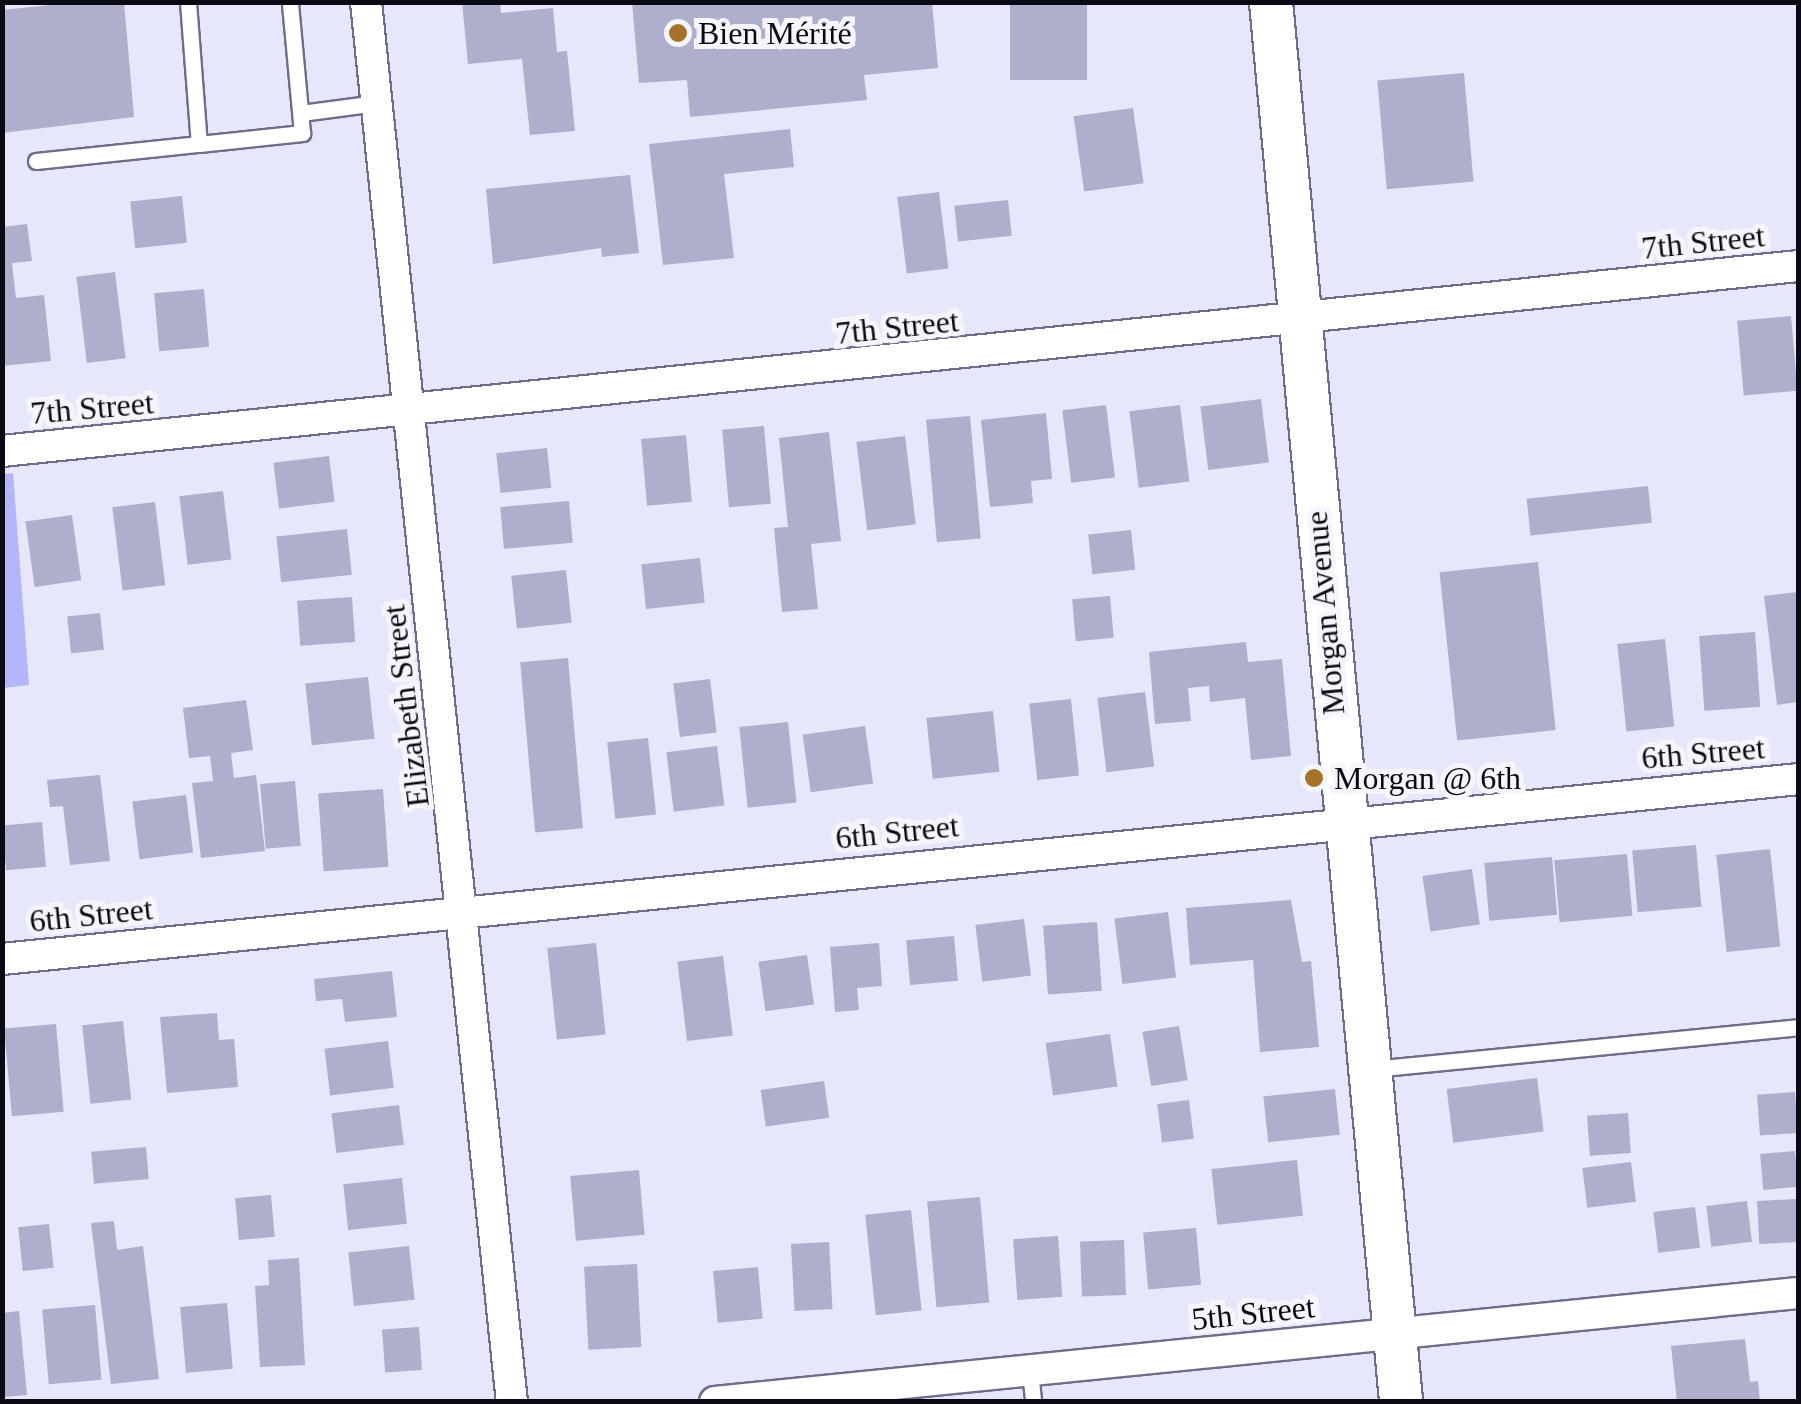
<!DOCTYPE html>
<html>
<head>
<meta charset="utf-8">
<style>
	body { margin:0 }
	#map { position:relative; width:1801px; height:1404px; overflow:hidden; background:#e6e7fa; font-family:"Times New Roman",serif }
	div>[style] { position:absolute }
	.green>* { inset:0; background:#b4b6fd }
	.building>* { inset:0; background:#adafcc; transform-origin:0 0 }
	.roads { filter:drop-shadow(2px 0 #6d6e89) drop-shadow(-2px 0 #6d6e89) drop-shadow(0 2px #6d6e89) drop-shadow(0 -2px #6d6e89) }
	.service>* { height:15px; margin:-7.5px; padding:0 7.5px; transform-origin:7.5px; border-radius:7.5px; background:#fff }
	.minor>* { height:30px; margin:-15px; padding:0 15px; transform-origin:15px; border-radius:15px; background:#fff }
	.secondary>* { height:42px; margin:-21px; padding:0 21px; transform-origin:21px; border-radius:21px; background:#fff }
	.dots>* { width:28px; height:28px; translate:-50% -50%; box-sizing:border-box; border:5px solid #f5f6fc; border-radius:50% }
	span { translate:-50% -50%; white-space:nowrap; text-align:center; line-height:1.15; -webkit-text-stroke:10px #f5f6fc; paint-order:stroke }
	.poi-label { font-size:32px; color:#0a0a14 }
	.left { translate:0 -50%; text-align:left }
	.street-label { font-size:32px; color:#0a0a14 }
	.frame { position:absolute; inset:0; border:5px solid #0a0a14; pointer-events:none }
</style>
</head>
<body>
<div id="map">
	<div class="green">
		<i style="clip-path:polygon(13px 473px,29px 685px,3px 688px,3px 474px)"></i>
	</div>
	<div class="building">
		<i style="clip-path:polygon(80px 2px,124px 2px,134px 117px,2px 133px,2px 10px)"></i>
		<i style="clip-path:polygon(462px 2px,500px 2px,501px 13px,553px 8px,557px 52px,567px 51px,575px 131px,530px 135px,522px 59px,468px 64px)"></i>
		<i style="clip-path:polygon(632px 2px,932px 2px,938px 68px,864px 75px,867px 100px,690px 117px,687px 80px,639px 83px)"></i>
		<i style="left:1010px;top:2px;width:77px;height:78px"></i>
		<i style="left:1464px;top:73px;width:109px;height:87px;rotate:85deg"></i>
		<i style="left:1133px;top:108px;width:76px;height:60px;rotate:82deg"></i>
		<i style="clip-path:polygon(790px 129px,794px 167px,724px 174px,734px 258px,663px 265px,649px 144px)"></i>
		<i style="clip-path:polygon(630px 175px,639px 253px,602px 257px,601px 248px,493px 264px,486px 189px)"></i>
		<i style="left:939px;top:192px;width:77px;height:42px;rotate:83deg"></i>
		<i style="left:182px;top:196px;width:47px;height:52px;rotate:84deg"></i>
		<i style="left:1008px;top:200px;width:36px;height:54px;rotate:84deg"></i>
		<i style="clip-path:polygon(27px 224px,32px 261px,12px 263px,16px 298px,44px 295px,51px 361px,2px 366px,2px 227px)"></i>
		<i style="left:115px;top:272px;width:87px;height:39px;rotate:83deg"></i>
		<i style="left:204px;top:289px;width:58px;height:50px;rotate:85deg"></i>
		<i style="left:1791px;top:316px;width:75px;height:54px;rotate:85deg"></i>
		<i style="left:1261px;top:399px;width:64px;height:61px;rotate:83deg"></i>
		<i style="left:1106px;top:405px;width:73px;height:44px;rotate:83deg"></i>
		<i style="left:1180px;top:405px;width:77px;height:51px;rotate:83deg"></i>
		<i style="clip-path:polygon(1046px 413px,1052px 479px,1031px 481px,1033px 503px,990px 507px,981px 420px)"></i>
		<i style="left:970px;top:416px;width:123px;height:44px;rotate:85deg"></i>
		<i style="left:764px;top:426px;width:78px;height:42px;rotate:85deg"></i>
		<i style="clip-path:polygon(829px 432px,841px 541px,811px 544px,818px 609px,782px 612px,774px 528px,788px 527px,779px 438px)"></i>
		<i style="left:686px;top:435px;width:67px;height:45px;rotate:85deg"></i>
		<i style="left:905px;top:436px;width:89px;height:49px;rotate:83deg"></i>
		<i style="left:547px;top:448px;width:40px;height:51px;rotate:84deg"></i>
		<i style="left:329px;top:456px;width:46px;height:56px;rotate:83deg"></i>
		<i style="left:1648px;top:486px;width:37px;height:122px;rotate:84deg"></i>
		<i style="left:223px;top:491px;width:69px;height:44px;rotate:83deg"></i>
		<i style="left:569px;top:501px;width:42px;height:69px;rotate:85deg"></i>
		<i style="left:155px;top:502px;width:84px;height:43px;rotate:83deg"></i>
		<i style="left:72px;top:515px;width:66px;height:47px;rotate:82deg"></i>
		<i style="left:347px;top:529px;width:46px;height:71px;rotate:84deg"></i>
		<i style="left:1131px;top:530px;width:40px;height:43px;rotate:84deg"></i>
		<i style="left:700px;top:558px;width:45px;height:59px;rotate:84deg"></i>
		<i style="left:1538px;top:562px;width:169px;height:99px;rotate:84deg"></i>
		<i style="left:566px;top:570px;width:53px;height:55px;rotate:84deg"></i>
		<i style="clip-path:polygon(1798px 592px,1798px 702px,1777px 705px,1764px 596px)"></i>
		<i style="left:1110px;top:596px;width:42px;height:38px;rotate:85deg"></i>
		<i style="left:352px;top:597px;width:45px;height:55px;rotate:86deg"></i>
		<i style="left:100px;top:613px;width:37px;height:33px;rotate:84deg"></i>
		<i style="left:1755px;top:632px;width:75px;height:56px;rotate:86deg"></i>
		<i style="left:1665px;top:639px;width:88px;height:48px;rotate:84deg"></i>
		<i style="clip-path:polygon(1246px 642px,1248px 662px,1282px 659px,1291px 756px,1251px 760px,1245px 698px,1210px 702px,1209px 686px,1188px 688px,1191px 721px,1155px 724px,1149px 652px)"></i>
		<i style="left:568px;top:658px;width:171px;height:48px;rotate:85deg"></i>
		<i style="left:368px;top:677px;width:62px;height:63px;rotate:84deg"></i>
		<i style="left:710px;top:679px;width:54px;height:37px;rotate:83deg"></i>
		<i style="left:1145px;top:692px;width:75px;height:48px;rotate:83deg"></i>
		<i style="left:1071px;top:699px;width:77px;height:42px;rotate:84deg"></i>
		<i style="clip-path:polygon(246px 700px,253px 750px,231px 753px,234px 778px,256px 775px,265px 851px,201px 858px,192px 783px,213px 781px,210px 756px,189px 758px,183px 708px)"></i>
		<i style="left:993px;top:711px;width:61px;height:67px;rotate:84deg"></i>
		<i style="left:788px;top:722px;width:81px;height:49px;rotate:84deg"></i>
		<i style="left:865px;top:726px;width:58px;height:63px;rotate:82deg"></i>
		<i style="left:648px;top:738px;width:77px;height:41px;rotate:84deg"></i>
		<i style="left:717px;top:746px;width:60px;height:51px;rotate:83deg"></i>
		<i style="clip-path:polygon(100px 775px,110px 861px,70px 865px,63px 806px,50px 807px,47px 780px)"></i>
		<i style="left:295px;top:781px;width:65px;height:35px;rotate:85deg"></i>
		<i style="left:383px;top:789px;width:78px;height:65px;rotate:86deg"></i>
		<i style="left:186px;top:795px;width:58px;height:54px;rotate:83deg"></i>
		<i style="left:42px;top:822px;width:45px;height:40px;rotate:85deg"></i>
		<i style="left:1696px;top:845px;width:62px;height:64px;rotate:85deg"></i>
		<i style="left:1770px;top:849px;width:98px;height:54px;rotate:84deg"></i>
		<i style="left:1627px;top:854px;width:62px;height:73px;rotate:85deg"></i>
		<i style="left:1552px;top:857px;width:58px;height:68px;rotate:85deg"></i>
		<i style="left:1472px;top:869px;width:56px;height:50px;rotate:82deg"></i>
		<i style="clip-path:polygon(1291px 900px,1302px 962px,1311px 961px,1319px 1047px,1260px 1052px,1253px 960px,1190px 965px,1186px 908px)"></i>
		<i style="left:1168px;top:912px;width:66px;height:54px;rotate:83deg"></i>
		<i style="left:1024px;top:919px;width:57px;height:49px;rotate:83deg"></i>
		<i style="left:1097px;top:922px;width:69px;height:54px;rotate:86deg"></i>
		<i style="left:954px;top:936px;width:45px;height:48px;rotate:85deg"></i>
		<i style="left:596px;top:943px;width:92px;height:49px;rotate:84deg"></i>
		<i style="clip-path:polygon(879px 943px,882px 986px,857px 988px,859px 1010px,835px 1012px,830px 947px)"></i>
		<i style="left:807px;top:955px;width:50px;height:49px;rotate:82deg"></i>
		<i style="left:723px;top:956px;width:80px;height:46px;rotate:83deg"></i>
		<i style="clip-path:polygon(392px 971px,397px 1017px,345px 1022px,342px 999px,316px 1001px,314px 979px)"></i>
		<i style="clip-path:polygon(217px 1013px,219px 1040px,234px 1039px,238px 1087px,167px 1093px,160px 1017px)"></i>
		<i style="left:123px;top:1021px;width:79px;height:41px;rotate:84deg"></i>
		<i style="left:56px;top:1024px;width:88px;height:52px;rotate:85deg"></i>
		<i style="left:1179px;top:1026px;width:55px;height:37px;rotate:81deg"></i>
		<i style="left:1110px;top:1034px;width:53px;height:65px;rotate:82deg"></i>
		<i style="left:388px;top:1041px;width:47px;height:64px;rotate:83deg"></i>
		<i style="left:1537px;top:1078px;width:54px;height:91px;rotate:83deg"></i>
		<i style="left:824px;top:1081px;width:37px;height:64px;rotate:82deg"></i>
		<i style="left:1335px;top:1089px;width:46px;height:72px;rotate:84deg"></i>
		<i style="left:1795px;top:1092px;width:41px;height:38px;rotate:86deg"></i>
		<i style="left:1189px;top:1100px;width:39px;height:32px;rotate:83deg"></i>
		<i style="left:399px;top:1105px;width:40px;height:68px;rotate:83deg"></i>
		<i style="left:1628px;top:1113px;width:40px;height:41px;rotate:86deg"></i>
		<i style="left:146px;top:1147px;width:32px;height:55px;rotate:85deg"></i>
		<i style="left:1795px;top:1151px;width:36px;height:35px;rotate:85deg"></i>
		<i style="left:1297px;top:1160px;width:56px;height:86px;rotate:84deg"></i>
		<i style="left:1631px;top:1162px;width:40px;height:49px;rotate:83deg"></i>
		<i style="left:639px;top:1170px;width:65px;height:69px;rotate:85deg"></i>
		<i style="left:402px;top:1178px;width:46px;height:59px;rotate:84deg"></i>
		<i style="left:271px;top:1195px;width:42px;height:36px;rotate:85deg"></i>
		<i style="left:980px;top:1197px;width:106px;height:53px;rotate:85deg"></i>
		<i style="left:1796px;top:1199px;width:43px;height:39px;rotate:87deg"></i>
		<i style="left:1747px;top:1201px;width:41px;height:41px;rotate:83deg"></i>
		<i style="left:1695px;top:1207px;width:41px;height:42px;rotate:83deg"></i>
		<i style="left:911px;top:1210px;width:101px;height:46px;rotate:84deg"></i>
		<i style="clip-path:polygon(114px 1221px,117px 1250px,143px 1246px,159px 1379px,111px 1384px,91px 1223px)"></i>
		<i style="left:49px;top:1224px;width:44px;height:31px;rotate:84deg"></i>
		<i style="left:1196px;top:1228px;width:57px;height:53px;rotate:85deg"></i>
		<i style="left:1058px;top:1236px;width:61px;height:45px;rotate:86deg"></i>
		<i style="left:1124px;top:1240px;width:55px;height:44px;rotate:88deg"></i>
		<i style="left:829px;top:1242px;width:67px;height:38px;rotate:87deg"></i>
		<i style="left:409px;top:1246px;width:54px;height:61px;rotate:84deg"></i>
		<i style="clip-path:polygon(299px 1258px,305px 1365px,260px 1367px,255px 1286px,269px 1285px,268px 1260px)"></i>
		<i style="left:637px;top:1264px;width:83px;height:53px;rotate:87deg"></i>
		<i style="left:758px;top:1267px;width:52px;height:45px;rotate:85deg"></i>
		<i style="left:227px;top:1303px;width:66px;height:47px;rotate:85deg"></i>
		<i style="left:95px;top:1305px;width:75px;height:53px;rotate:85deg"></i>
		<i style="clip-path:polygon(19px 1311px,27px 1395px,2px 1397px,2px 1313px)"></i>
		<i style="left:419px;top:1327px;width:43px;height:37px;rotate:86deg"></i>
		<i style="clip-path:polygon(1745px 1339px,1750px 1382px,1758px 1381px,1760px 1402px,1677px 1402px,1671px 1346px)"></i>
	</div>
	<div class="roads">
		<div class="service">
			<i style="left:188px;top:2px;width:142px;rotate:85.6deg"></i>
			<i style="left:199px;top:144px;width:104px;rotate:-6.1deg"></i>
			<i style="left:302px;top:133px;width:131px;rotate:-95.3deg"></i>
			<i style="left:301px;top:113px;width:76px;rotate:-7.6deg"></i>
			<i style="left:36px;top:161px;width:164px;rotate:-6deg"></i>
			<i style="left:1372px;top:1069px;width:428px;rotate:-5.6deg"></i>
			<i style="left:1030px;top:1371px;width:31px;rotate:84deg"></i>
		</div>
		<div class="minor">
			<i style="left:366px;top:2px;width:1408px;rotate:84.05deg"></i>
			<i style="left:2px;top:451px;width:1806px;rotate:-5.88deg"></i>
			<i style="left:2px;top:959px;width:1805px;rotate:-5.72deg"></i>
			<i style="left:715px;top:1402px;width:1088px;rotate:-5.75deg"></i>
		</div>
		<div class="secondary">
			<i style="left:1271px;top:2px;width:1406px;rotate:84.69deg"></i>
		</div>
	</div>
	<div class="dots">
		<i style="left:678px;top:33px;background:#a47228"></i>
		<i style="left:1314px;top:778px;background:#a47228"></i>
	</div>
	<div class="poi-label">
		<span class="left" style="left:698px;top:33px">Bien Mérité</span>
		<span class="left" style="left:1334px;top:778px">Morgan @ 6th</span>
	</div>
	<div class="street-label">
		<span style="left:1703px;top:242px;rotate:-6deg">7th Street</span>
		<span style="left:897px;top:327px;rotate:-6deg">7th Street</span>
		<span style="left:92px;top:408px;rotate:-5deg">7th Street</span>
		<span style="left:1325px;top:613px;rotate:-95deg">Morgan Avenue</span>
		<span style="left:406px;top:706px;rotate:-97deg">Elizabeth Street</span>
		<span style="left:1703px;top:753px;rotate:-5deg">6th Street</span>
		<span style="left:897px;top:832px;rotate:-6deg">6th Street</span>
		<span style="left:91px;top:915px;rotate:-6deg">6th Street</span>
		<span style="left:1253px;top:1313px;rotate:-6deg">5th Street</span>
	</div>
	<div class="frame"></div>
</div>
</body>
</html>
